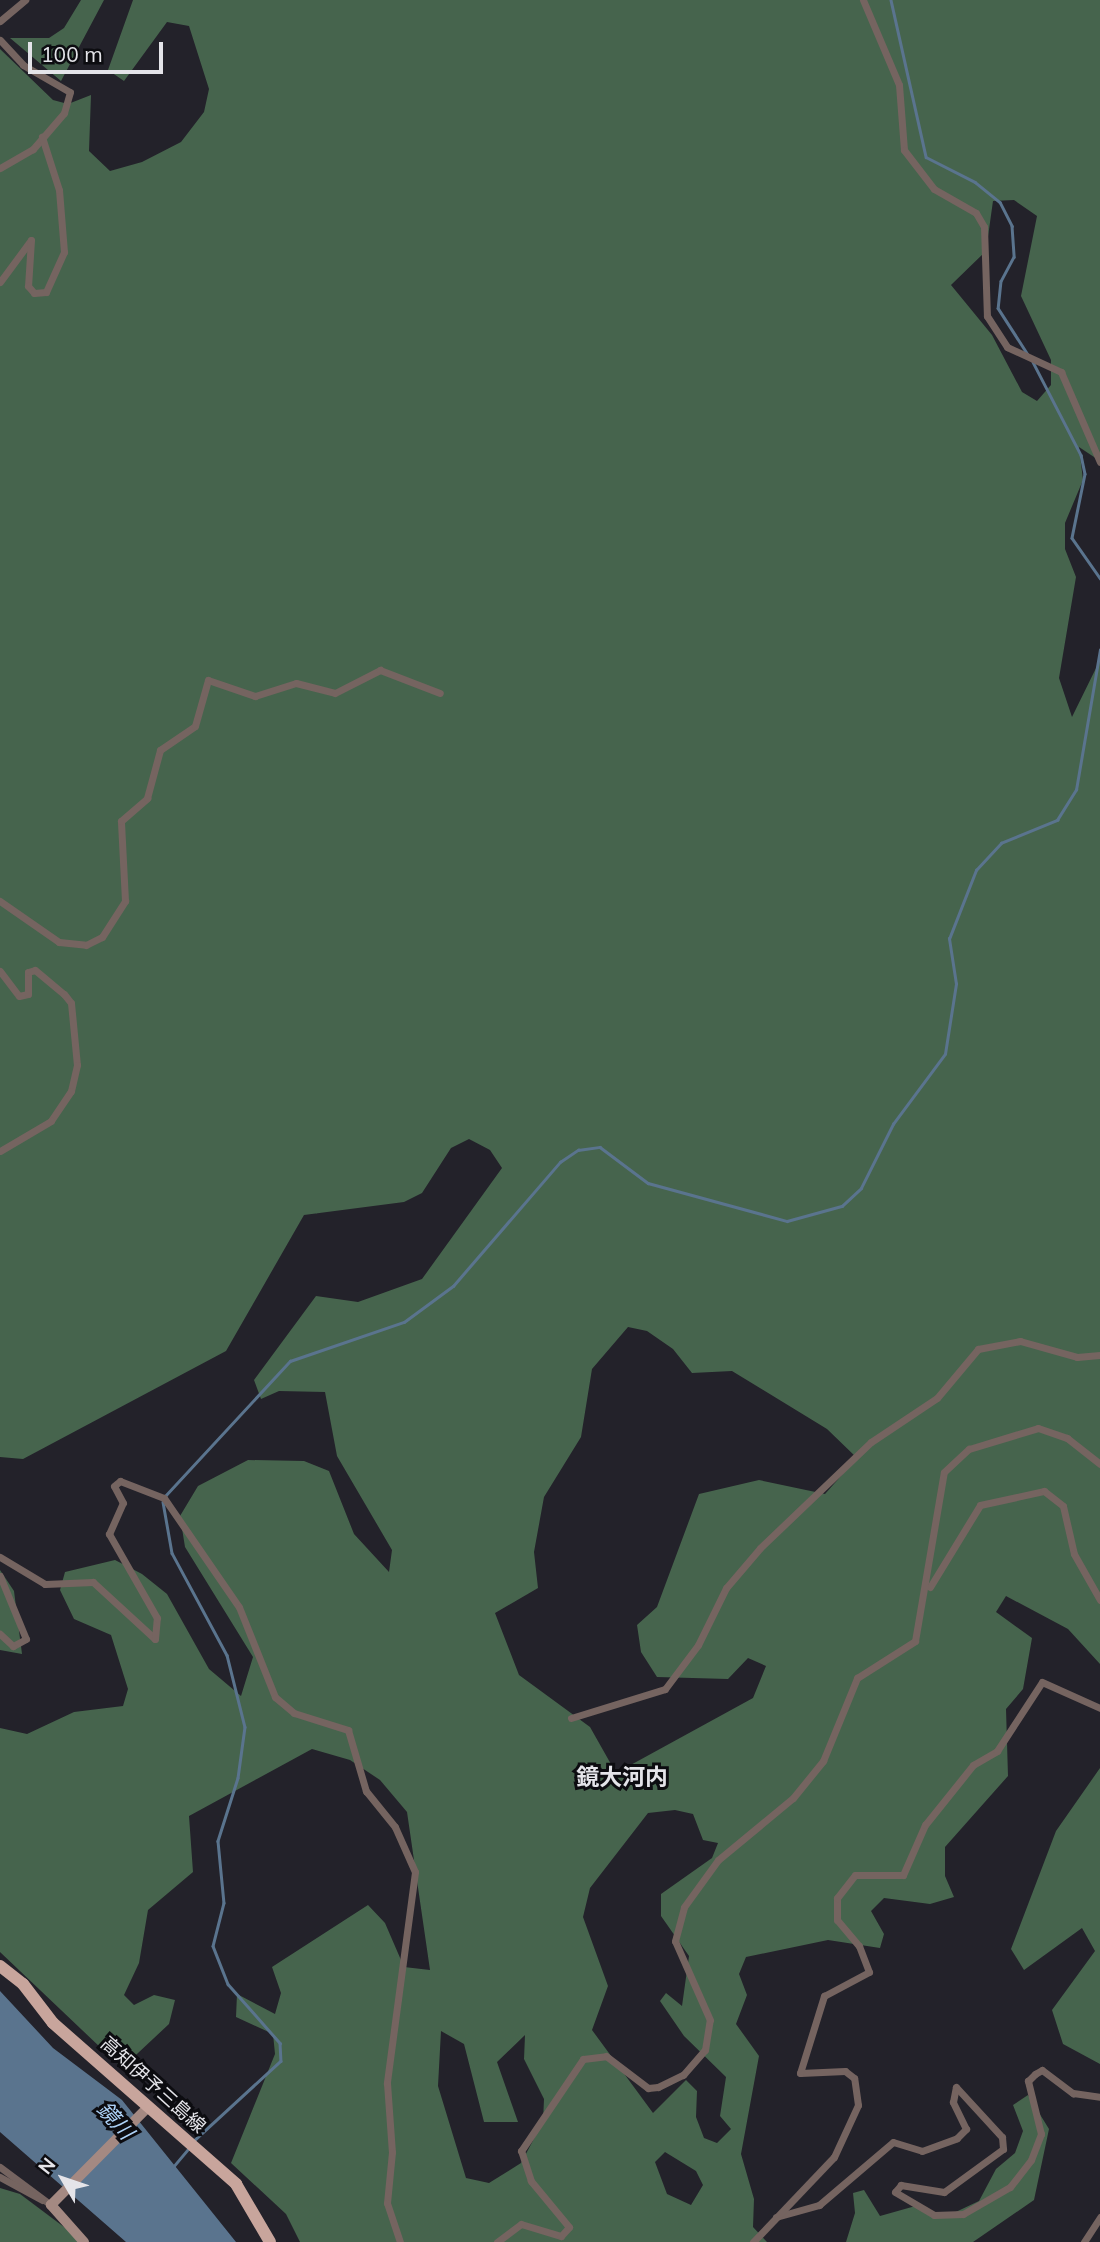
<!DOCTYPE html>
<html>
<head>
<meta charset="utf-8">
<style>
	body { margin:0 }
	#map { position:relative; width:1100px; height:2242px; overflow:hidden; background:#23222a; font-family:Mulish,"Noto Sans JP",sans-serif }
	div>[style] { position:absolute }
	.forest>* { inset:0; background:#46644d }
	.water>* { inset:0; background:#5a748e }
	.stream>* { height:2.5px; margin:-1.25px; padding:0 1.25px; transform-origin:1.25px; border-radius:1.25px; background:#5a748e }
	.minor>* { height:7px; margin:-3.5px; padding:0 3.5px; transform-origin:3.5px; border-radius:3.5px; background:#756460 }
	.secondary>* { height:10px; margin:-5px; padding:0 5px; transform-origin:5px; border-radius:5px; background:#a48982 }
	.primary>* { height:12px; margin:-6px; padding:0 6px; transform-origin:6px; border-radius:6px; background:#c8a59c }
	span { translate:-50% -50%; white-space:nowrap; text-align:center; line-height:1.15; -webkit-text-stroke:6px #0c0c10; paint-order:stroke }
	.street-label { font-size:19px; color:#e4e4e9 }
	.water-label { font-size:21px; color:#aed3f8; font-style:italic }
	.quarter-label { font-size:23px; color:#e4e4e9; font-weight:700 }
	.north { position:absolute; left:28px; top:2144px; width:70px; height:70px; -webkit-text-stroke:5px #0c0c10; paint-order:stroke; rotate:309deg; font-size:19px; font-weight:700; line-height:28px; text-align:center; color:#e4e4e9 }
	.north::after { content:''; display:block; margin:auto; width:24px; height:32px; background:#e4e4e9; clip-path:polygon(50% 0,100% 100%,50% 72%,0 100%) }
	.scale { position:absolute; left:28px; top:42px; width:135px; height:32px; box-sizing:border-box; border:4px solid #e4e4e9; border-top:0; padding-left:9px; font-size:21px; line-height:24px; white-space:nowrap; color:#e4e4e9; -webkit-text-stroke:5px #0c0c10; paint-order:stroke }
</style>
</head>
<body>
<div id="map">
	<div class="forest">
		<i style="clip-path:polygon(81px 0,104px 0,61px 81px,10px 38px,49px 38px,64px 28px)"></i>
		<i style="clip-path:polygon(evenodd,133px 0,1100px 0,1100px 461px,1079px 447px,1083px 480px,1065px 523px,1065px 549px,1076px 577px,1059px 678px,1072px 717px,1100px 660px,1100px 1664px,1068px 1629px,1006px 1596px,996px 1612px,1032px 1638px,1023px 1689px,1006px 1709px,1008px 1776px,945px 1847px,945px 1876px,954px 1897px,930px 1904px,884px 1898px,871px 1911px,884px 1934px,880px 1948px,828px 1940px,746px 1957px,739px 1974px,747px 1995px,736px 2024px,759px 2056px,741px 2154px,754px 2199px,753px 2227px,767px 2242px,300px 2242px,286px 2214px,231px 2163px,275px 2054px,273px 2034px,236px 2017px,237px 1994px,275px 2014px,281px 1993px,272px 1967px,368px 1905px,385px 1923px,404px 1967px,430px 1970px,407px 1812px,380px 1780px,350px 1760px,312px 1749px,189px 1816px,193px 1872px,148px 1910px,139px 1963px,124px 1995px,134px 2005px,154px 1995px,175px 2000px,169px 2024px,122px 2068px,0 1952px,0 1728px,27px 1734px,74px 1712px,123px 1706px,128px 1689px,111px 1635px,74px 1619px,60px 1590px,65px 1572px,115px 1560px,142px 1574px,167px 1594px,209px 1669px,241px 1696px,253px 1657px,185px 1547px,180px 1516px,198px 1486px,248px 1460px,304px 1461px,329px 1471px,354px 1534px,389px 1572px,392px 1550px,337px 1456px,325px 1392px,279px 1391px,261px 1399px,254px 1380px,316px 1296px,358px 1302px,422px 1279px,502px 1168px,490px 1150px,469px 1139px,451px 1148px,422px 1193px,404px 1202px,304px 1215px,226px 1351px,23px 1459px,0 1457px,0 49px,53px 100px,68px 104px,91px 95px,89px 151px,110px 171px,142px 162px,181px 142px,204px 112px,209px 89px,189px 26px,167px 22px,124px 81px,108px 70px,133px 0,1014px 200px,1037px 216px,1021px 296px,1051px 360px,1051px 385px,1037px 401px,1022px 392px,992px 335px,951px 285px,986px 251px,993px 201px,1014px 200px,133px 0,628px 1327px,647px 1331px,673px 1349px,692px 1373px,732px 1371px,827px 1429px,857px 1458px,825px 1494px,759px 1480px,699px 1494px,657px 1607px,637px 1625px,641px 1652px,657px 1677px,728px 1679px,748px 1658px,766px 1666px,753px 1698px,616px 1773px,590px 1727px,519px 1675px,495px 1613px,538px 1588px,534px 1552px,544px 1497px,581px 1437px,592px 1369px,628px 1327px,133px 0,675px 1810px,693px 1814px,703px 1840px,718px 1843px,712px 1858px,661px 1894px,661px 1916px,689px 1956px,682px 2006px,666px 1993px,660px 2001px,684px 2036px,726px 2077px,720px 2116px,731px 2129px,717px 2143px,704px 2138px,696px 2117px,697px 2091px,686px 2080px,653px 2113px,592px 2030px,608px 1986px,583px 1917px,590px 1888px,648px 1813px,675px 1810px,133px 0,441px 2031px,464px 2044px,484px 2122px,518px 2122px,497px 2062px,525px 2035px,524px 2059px,544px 2099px,543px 2122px,521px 2163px,489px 2183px,466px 2178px,438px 2086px,441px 2031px,133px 0,665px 2152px,696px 2171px,703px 2185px,691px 2205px,667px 2194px,655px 2162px,665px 2152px)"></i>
		<i style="clip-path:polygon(0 1570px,14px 1591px,22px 1654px,0 1650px)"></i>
		<i style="clip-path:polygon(1100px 1768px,1100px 2064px,1063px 2044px,1052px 2010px,1095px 1951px,1082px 1928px,1024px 1970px,1011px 1949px,1056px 1831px)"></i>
		<i style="clip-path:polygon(1028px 2095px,1049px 2129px,1034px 2200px,973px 2242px,846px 2242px,855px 2213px,853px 2193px,864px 2190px,880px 2216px,919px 2205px,943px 2218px,979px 2201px,996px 2169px,1015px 2153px,1023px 2131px,1013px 2105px)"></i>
		<i style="clip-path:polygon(0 2188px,20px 2194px,84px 2242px,0 2242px)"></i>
	</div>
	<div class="water">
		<i style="clip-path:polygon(0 1991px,53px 2048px,122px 2100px,236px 2242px,126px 2242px,0 2132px)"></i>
	</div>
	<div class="stream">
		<i style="left:891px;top:0;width:161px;rotate:77.4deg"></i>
		<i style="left:926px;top:157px;width:55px;rotate:27deg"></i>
		<i style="left:975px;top:182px;width:32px;rotate:39deg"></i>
		<i style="left:1000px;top:202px;width:27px;rotate:63deg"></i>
		<i style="left:1012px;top:226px;width:31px;rotate:86deg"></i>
		<i style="left:1014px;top:257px;width:27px;rotate:118deg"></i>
		<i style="left:1001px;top:281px;width:27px;rotate:96deg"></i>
		<i style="left:998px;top:308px;width:54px;rotate:57.2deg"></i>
		<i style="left:1033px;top:362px;width:105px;rotate:62.7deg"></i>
		<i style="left:1081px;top:455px;width:19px;rotate:78deg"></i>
		<i style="left:1085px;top:474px;width:65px;rotate:101.5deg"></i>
		<i style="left:1072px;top:538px;width:49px;rotate:55deg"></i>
		<i style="left:165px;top:1496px;width:184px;rotate:-47.2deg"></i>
		<i style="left:290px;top:1361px;width:120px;rotate:-18.9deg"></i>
		<i style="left:404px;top:1322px;width:61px;rotate:-36.3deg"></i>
		<i style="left:453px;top:1286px;width:164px;rotate:-49.2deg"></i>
		<i style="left:560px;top:1162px;width:22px;rotate:-34deg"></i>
		<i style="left:578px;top:1150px;width:22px;rotate:-8deg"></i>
		<i style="left:600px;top:1147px;width:60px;rotate:36.9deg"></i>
		<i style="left:648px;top:1183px;width:144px;rotate:15.3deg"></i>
		<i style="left:787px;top:1221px;width:57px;rotate:-15.3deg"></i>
		<i style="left:842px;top:1206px;width:26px;rotate:-43deg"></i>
		<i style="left:861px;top:1188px;width:72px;rotate:-63.4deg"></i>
		<i style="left:893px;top:1124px;width:87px;rotate:-53.4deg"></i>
		<i style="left:945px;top:1054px;width:71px;rotate:-81.1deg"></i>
		<i style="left:956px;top:984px;width:46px;rotate:-98.8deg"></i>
		<i style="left:949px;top:939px;width:74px;rotate:-68.6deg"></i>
		<i style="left:976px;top:870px;width:37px;rotate:-47deg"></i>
		<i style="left:1001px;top:843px;width:61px;rotate:-22.3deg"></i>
		<i style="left:1057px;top:820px;width:36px;rotate:-58deg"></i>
		<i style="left:1076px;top:790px;width:142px;rotate:-80.3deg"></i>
		<i style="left:163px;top:1502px;width:52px;rotate:80deg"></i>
		<i style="left:172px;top:1553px;width:116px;rotate:61.7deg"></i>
		<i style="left:227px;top:1655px;width:74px;rotate:76deg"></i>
		<i style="left:245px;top:1727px;width:51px;rotate:97.8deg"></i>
		<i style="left:238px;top:1778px;width:66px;rotate:107.6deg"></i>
		<i style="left:218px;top:1841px;width:62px;rotate:84.5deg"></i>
		<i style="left:224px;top:1903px;width:44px;rotate:104.3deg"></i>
		<i style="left:213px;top:1946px;width:41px;rotate:68.5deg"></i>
		<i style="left:228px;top:1984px;width:79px;rotate:48.6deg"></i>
		<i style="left:280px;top:2043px;width:18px;rotate:87deg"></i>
		<i style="left:281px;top:2061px;width:117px;rotate:137.4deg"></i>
		<i style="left:173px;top:2167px;width:25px;rotate:-50deg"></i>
	</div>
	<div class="minor">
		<i style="left:863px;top:0;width:92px;rotate:67deg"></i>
		<i style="left:899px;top:85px;width:65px;rotate:85.6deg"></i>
		<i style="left:904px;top:150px;width:49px;rotate:52.4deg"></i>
		<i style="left:934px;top:189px;width:48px;rotate:29.7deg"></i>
		<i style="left:976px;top:213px;width:16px;rotate:60deg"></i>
		<i style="left:984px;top:227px;width:89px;rotate:88.1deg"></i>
		<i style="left:987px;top:316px;width:37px;rotate:57deg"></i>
		<i style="left:1007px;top:347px;width:60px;rotate:24.8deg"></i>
		<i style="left:1061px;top:372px;width:98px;rotate:66.6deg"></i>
		<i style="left:0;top:21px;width:33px;rotate:-40deg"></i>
		<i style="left:0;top:40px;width:34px;rotate:47deg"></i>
		<i style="left:23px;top:65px;width:54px;rotate:29.9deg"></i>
		<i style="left:70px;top:92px;width:22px;rotate:106deg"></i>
		<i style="left:64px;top:113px;width:48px;rotate:130.7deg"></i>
		<i style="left:33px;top:149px;width:38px;rotate:150deg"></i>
		<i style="left:0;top:282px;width:52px;rotate:-53.6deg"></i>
		<i style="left:31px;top:240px;width:46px;rotate:93.7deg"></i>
		<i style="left:28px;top:286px;width:9px;rotate:49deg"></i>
		<i style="left:34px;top:293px;width:12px;rotate:-5deg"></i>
		<i style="left:46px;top:292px;width:44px;rotate:-65.8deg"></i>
		<i style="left:64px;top:252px;width:62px;rotate:-94.6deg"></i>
		<i style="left:59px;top:190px;width:56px;rotate:-107.8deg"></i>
		<i style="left:0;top:901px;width:72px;rotate:34.8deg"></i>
		<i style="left:59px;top:942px;width:27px;rotate:6deg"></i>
		<i style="left:86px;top:945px;width:18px;rotate:-27deg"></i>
		<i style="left:102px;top:937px;width:43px;rotate:-57.4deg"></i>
		<i style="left:125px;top:901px;width:80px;rotate:-92.9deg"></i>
		<i style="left:121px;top:821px;width:35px;rotate:-41deg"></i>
		<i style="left:147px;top:798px;width:50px;rotate:-74.8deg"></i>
		<i style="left:160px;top:750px;width:42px;rotate:-34.4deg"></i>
		<i style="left:195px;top:726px;width:48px;rotate:-74.2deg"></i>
		<i style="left:208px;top:680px;width:50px;rotate:18.8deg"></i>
		<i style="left:255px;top:696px;width:43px;rotate:-17.6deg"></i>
		<i style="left:296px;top:683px;width:40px;rotate:14.4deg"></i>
		<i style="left:335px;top:693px;width:51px;rotate:-27.1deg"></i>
		<i style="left:380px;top:670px;width:64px;rotate:21deg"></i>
		<i style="left:0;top:971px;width:31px;rotate:53deg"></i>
		<i style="left:19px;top:996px;width:9px;rotate:-13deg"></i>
		<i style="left:28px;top:994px;width:22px;rotate:-90deg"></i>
		<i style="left:28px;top:972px;width:7px;rotate:-16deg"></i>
		<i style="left:35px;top:970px;width:38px;rotate:40deg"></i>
		<i style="left:64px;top:994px;width:11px;rotate:52deg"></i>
		<i style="left:71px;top:1003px;width:62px;rotate:84.5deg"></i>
		<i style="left:77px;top:1065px;width:27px;rotate:103deg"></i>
		<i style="left:71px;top:1091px;width:36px;rotate:124deg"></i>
		<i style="left:51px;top:1121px;width:59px;rotate:149.5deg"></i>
		<i style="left:0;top:1557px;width:52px;rotate:31deg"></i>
		<i style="left:45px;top:1584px;width:48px;rotate:-2.4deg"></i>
		<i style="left:93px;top:1582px;width:84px;rotate:42.6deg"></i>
		<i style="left:155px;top:1639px;width:21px;rotate:-85deg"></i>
		<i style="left:157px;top:1618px;width:97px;rotate:-119.7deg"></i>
		<i style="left:109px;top:1534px;width:34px;rotate:-66deg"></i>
		<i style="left:123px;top:1503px;width:19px;rotate:-118deg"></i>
		<i style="left:114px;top:1486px;width:8px;rotate:-40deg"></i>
		<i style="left:120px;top:1481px;width:47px;rotate:21.1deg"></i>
		<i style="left:164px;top:1498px;width:132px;rotate:55.5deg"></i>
		<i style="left:239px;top:1607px;width:97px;rotate:68.2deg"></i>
		<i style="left:275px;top:1697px;width:25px;rotate:40deg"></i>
		<i style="left:294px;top:1713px;width:57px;rotate:17.5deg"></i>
		<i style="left:348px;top:1730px;width:64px;rotate:73.6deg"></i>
		<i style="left:366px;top:1791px;width:46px;rotate:51.1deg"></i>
		<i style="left:395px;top:1827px;width:49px;rotate:66deg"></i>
		<i style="left:415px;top:1872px;width:213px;rotate:97.6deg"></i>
		<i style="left:387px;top:2083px;width:69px;rotate:85.9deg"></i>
		<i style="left:392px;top:2152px;width:51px;rotate:95.6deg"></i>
		<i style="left:387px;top:2203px;width:41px;rotate:71.6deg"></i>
		<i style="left:0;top:1576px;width:68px;rotate:67.6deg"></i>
		<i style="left:26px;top:1639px;width:15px;rotate:152deg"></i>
		<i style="left:13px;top:1646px;width:18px;rotate:-137deg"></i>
		<i style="left:930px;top:1587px;width:96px;rotate:-58.6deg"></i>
		<i style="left:980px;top:1505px;width:66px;rotate:-12.3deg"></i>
		<i style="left:1044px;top:1491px;width:24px;rotate:38deg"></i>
		<i style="left:1063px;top:1506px;width:49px;rotate:77.1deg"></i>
		<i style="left:1074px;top:1554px;width:53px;rotate:60.5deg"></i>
		<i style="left:571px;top:1718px;width:98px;rotate:-17.1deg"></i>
		<i style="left:665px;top:1689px;width:55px;rotate:-53.1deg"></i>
		<i style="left:698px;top:1645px;width:64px;rotate:-63.8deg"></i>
		<i style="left:726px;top:1588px;width:52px;rotate:-49.6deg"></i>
		<i style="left:760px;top:1548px;width:153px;rotate:-43.7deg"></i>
		<i style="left:871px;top:1442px;width:79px;rotate:-33.7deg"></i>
		<i style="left:937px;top:1398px;width:64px;rotate:-50.1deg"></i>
		<i style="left:978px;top:1349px;width:43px;rotate:-10.8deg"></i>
		<i style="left:1020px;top:1341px;width:59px;rotate:15.7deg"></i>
		<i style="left:1077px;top:1357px;width:23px;rotate:-5deg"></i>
		<i style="left:0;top:2167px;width:64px;rotate:36.7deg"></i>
		<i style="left:0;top:2177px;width:48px;rotate:28.7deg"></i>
		<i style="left:776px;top:2217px;width:45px;rotate:-15.6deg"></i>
		<i style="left:819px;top:2205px;width:97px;rotate:-40.4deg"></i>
		<i style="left:893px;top:2142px;width:30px;rotate:17deg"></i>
		<i style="left:922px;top:2151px;width:37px;rotate:-20deg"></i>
		<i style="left:957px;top:2138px;width:13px;rotate:-45deg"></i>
		<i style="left:966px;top:2129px;width:30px;rotate:-116deg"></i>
		<i style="left:953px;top:2102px;width:15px;rotate:-79deg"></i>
		<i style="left:956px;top:2087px;width:68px;rotate:47.4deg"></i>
		<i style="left:1002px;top:2137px;width:12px;rotate:85deg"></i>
		<i style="left:1003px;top:2149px;width:73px;rotate:143.9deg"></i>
		<i style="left:944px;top:2192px;width:44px;rotate:-170.8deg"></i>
		<i style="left:901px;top:2185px;width:9px;rotate:131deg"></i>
		<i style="left:895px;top:2192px;width:45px;rotate:30.5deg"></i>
		<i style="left:934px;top:2215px;width:29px;rotate:-2deg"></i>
		<i style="left:963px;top:2214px;width:54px;rotate:-29.9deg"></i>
		<i style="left:1010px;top:2187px;width:34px;rotate:-52deg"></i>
		<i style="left:1031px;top:2160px;width:28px;rotate:-69deg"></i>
		<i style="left:1041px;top:2134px;width:55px;rotate:-103.8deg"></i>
		<i style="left:1028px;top:2081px;width:10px;rotate:-45deg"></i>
		<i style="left:1035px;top:2074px;width:8px;rotate:-30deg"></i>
		<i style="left:1042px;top:2070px;width:39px;rotate:37deg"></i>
		<i style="left:1073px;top:2093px;width:27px;rotate:8deg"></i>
		<i style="left:497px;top:2242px;width:30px;rotate:-37deg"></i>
		<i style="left:521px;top:2224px;width:42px;rotate:16.7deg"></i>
		<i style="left:561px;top:2236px;width:12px;rotate:-48deg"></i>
		<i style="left:569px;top:2227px;width:60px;rotate:-129.6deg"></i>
		<i style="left:531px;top:2181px;width:32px;rotate:-108deg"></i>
		<i style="left:521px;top:2151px;width:111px;rotate:-56deg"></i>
		<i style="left:583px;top:2059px;width:23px;rotate:-7deg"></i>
		<i style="left:606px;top:2056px;width:53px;rotate:37.3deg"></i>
		<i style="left:648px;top:2088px;width:10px;rotate:-6deg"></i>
		<i style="left:658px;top:2087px;width:28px;rotate:-26deg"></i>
		<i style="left:683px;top:2075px;width:33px;rotate:-49deg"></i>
		<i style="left:705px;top:2050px;width:30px;rotate:-81deg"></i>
		<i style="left:710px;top:2020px;width:86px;rotate:-113.9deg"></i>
		<i style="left:675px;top:1941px;width:35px;rotate:-75deg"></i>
		<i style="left:684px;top:1907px;width:58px;rotate:-54.1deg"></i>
		<i style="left:718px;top:1860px;width:97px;rotate:-39.6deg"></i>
		<i style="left:793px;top:1798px;width:48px;rotate:-51deg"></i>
		<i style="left:823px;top:1761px;width:90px;rotate:-67.7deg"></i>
		<i style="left:857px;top:1678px;width:69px;rotate:-32.5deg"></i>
		<i style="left:915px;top:1641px;width:171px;rotate:-80.3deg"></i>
		<i style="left:944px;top:1472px;width:34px;rotate:-43deg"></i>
		<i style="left:969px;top:1449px;width:72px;rotate:-16.9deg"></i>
		<i style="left:1038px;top:1428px;width:31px;rotate:19deg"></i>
		<i style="left:1067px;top:1438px;width:42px;rotate:38.2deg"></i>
		<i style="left:753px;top:2242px;width:117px;rotate:-46.4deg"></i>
		<i style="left:834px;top:2157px;width:57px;rotate:-65.2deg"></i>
		<i style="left:858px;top:2105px;width:27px;rotate:-98deg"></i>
		<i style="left:854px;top:2078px;width:11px;rotate:-142deg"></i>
		<i style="left:845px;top:2071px;width:45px;rotate:177.5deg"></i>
		<i style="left:800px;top:2073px;width:81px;rotate:-72.7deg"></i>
		<i style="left:824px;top:1996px;width:51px;rotate:-28.1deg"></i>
		<i style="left:869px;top:1972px;width:28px;rotate:-111deg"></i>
		<i style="left:859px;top:1946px;width:34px;rotate:-130deg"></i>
		<i style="left:837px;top:1920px;width:22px;rotate:-90deg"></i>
		<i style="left:837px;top:1898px;width:29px;rotate:-52deg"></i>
		<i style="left:855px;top:1875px;width:48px"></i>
		<i style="left:903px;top:1875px;width:55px;rotate:-66.3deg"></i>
		<i style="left:925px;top:1825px;width:77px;rotate:-51.3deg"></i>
		<i style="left:973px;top:1765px;width:28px;rotate:-30deg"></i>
		<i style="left:997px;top:1751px;width:82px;rotate:-56.9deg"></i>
		<i style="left:1042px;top:1682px;width:64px;rotate:24.1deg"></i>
		<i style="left:1084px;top:2242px;width:30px;rotate:-57deg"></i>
	</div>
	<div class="secondary">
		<i style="left:84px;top:2242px;width:50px;rotate:-131.7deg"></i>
		<i style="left:51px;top:2205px;width:138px;rotate:-45.3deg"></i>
	</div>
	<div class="primary">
		<i style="left:0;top:1966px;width:29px;rotate:38deg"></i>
		<i style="left:23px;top:1984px;width:49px;rotate:52.4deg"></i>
		<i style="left:53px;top:2023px;width:244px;rotate:41.3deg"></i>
		<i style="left:236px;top:2184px;width:67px;rotate:59.6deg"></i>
	</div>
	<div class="street-label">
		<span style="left:153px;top:2085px;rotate:42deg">高知伊予三島線</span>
	</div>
	<div class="water-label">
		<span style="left:116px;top:2120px;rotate:48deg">鏡川</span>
	</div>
	<div class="quarter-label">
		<span style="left:622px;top:1777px">鏡大河内</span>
	</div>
	<div class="north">N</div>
	<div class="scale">100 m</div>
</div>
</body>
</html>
